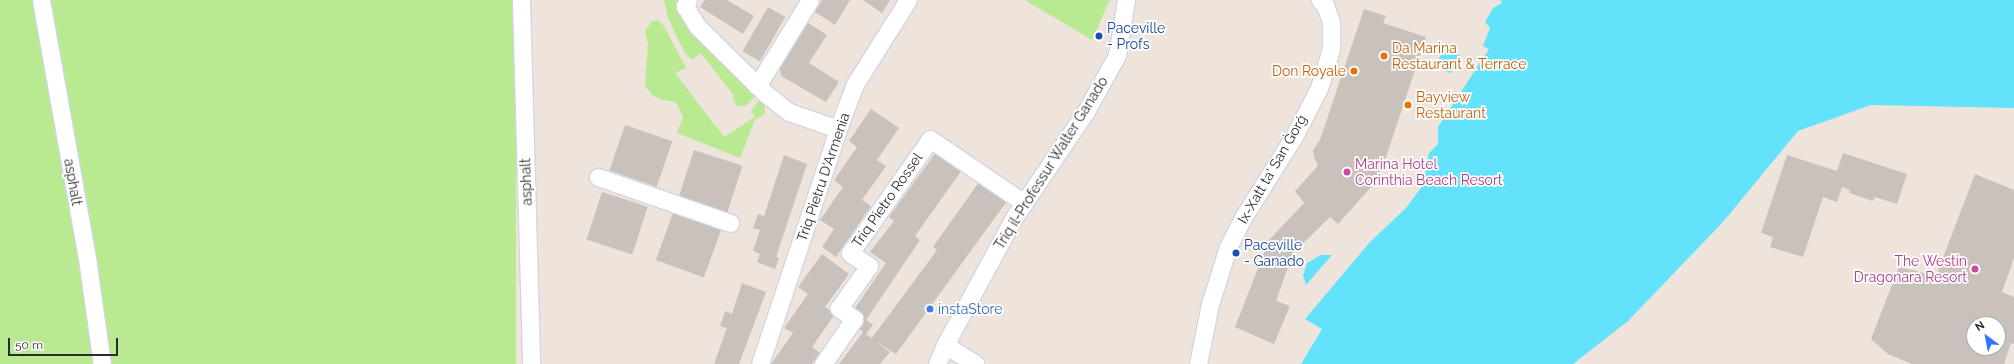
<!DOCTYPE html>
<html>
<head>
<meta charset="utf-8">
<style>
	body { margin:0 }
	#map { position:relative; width:2014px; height:364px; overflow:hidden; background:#eee4db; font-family:Raleway,sans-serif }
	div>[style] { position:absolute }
	.green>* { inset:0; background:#b9ea92; transform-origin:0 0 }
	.water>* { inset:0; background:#63e3fb; transform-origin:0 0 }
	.building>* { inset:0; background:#c9c1bb; transform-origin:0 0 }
	.roads { filter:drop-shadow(1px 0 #d0d6e5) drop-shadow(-1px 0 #d0d6e5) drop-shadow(0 1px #d0d6e5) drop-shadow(0 -1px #d0d6e5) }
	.street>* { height:17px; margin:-8.5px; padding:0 8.5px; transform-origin:8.5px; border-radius:8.5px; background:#fff }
	.dots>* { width:11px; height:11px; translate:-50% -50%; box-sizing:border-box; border:2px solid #fff; border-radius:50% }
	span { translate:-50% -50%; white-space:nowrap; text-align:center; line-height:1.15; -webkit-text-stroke:3.5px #fff; paint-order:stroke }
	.transit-label { font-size:14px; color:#164399 }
	.left { translate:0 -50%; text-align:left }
	.food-label { font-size:14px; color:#c56008 }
	.right { translate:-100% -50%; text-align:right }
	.street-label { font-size:14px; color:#2b2b2b }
	.hotel-label { font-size:14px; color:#b23c85 }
	.shop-label { font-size:14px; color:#366cbe }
	.north { position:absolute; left:1966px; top:316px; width:40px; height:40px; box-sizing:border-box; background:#fff; border:1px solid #aaa; border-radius:50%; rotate:328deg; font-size:11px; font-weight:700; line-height:16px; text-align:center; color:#2b2b2b }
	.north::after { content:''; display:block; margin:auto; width:14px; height:18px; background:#3772ff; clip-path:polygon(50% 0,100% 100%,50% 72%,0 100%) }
	.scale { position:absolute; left:8px; top:338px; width:110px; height:18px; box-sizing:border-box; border:2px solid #2b2b2b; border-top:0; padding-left:5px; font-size:12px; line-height:14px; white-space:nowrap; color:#2b2b2b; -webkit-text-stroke:3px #fff; paint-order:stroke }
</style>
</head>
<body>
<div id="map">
	<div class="green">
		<i style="left:0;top:0;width:516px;height:364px"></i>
		<i style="clip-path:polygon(664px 0,680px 0,680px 13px,707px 49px,757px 94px,746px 106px,737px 106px,732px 98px,734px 96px,701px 53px,692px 60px,685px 53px,668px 18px)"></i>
		<i style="clip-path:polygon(1025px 0,1110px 0,1092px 40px)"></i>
		<i style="clip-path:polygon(658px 20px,664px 26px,686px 68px,675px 73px,724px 137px,755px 117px,751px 111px,760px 99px,764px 103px,765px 114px,755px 120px,740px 158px,677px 133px,683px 117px,676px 102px,663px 100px,652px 95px,645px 86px,648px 44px,645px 31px,652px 21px)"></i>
	</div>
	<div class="water">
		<i style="clip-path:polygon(1501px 0,2014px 0,2014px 108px,1871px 105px,1798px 131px,1723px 222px,1628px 321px,1573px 364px,1301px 364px,1322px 329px,1305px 319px,1370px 242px,1406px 208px,1423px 185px,1429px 153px,1438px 144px,1438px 127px,1489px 49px,1483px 46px,1490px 28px,1485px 22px,1493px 8px,1502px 3px)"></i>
		<i style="left:1444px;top:48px;width:17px;height:20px;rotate:25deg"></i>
		<i style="clip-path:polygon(1321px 255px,1332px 255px,1306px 285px,1303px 275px,1307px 263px)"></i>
	</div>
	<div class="building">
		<i style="clip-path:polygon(705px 0,727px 0,754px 16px,743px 34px,700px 7px)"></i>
		<i style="clip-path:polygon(822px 0,850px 0,835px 25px,815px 12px)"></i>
		<i style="clip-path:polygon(863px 0,890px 0,882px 13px)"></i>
		<i style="left:768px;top:7px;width:20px;height:51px;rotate:30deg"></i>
		<i style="clip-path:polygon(1364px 9px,1386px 16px,1383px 23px,1426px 37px,1379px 178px,1338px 224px,1330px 217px,1293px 253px,1276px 301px,1290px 306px,1274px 344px,1235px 327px,1269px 240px,1304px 203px,1295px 191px,1318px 166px,1314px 157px,1313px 150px,1320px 140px)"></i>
		<i style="clip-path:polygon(808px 23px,827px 35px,809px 63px,839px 82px,826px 102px,781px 76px,780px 68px)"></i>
		<i style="clip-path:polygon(871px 109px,899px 128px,877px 160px,886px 166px,862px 200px,871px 206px,836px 257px,822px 247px,834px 229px,820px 220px,843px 187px,834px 180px,857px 147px,849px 141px)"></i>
		<i style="left:625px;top:125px;width:50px;height:48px;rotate:19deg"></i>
		<i style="left:694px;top:150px;width:51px;height:49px;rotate:18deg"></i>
		<i style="clip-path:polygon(936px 152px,962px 170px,915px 236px,920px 240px,866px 320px,873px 325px,866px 334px,872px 338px,937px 250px,933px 247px,979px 182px,1007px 201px,896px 354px,875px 341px,890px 352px,880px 364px,839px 364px,863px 332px,856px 325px,853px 311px,886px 263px,870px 252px,894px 221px,889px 217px)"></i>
		<i style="clip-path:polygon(1843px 153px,1907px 174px,1897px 204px,1875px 197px,1873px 201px,1849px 193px,1850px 190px,1842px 187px,1837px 202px,1823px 197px,1803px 257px,1770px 247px,1773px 237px,1761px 233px,1787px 155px,1837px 171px)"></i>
		<i style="clip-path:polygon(784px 155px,807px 164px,776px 257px,779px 258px,775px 269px,757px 262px,760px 254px,753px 251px,760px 230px,753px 228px,758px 214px,764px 216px)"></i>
		<i style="clip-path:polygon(evenodd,1975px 174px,2014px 190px,2014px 258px,2002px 292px,2014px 297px,2014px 344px,2011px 343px,2004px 364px,1912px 364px,1888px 354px,1871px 339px,1899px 267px,1936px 276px,1975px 174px,1974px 324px,1998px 324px,1998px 348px,1974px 348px,1974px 324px)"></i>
		<i style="left:602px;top:192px;width:48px;height:50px;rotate:18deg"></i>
		<i style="left:673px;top:213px;width:51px;height:50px;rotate:20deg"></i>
		<i style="clip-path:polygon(822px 254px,849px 274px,825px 307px,835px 314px,812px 347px,820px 353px,812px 364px,771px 364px,793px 333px,784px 328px,808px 294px,798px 287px)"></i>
		<i style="clip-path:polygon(742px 283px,766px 292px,739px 364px,714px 364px,727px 328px,720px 326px,725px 311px,732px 314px)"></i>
	</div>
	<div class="roads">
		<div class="street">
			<i style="left:41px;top:0;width:269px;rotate:79.9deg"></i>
			<i style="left:88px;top:265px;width:100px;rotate:82deg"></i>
			<i style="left:521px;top:0;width:364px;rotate:88.4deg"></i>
			<i style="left:688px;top:0;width:7px;rotate:117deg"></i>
			<i style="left:685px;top:6px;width:23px;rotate:59deg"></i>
			<i style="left:697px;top:26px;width:97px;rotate:44.6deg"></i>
			<i style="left:766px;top:94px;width:29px;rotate:38deg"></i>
			<i style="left:789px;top:112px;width:52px;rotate:19.1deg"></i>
			<i style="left:757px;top:86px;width:101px;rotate:-58.4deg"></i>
			<i style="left:598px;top:177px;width:140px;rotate:19.2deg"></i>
			<i style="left:945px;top:345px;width:36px;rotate:32deg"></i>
			<i style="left:760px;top:364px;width:248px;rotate:-71.6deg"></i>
			<i style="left:838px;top:129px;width:48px;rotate:-69.3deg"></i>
			<i style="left:855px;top:84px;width:99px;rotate:-57.8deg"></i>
			<i style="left:823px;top:364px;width:55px;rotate:-55.4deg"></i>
			<i style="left:854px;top:319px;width:19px;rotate:-144deg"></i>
			<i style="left:839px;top:308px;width:52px;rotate:-54.5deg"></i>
			<i style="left:869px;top:266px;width:23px;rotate:-146deg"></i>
			<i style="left:850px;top:253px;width:139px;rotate:-54.9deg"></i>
			<i style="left:930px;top:139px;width:114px;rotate:34.2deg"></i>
			<i style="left:937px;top:364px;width:21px;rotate:-67deg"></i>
			<i style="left:945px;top:345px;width:143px;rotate:-61.6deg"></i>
			<i style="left:1013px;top:219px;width:130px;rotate:-55.9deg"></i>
			<i style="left:1086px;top:111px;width:64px;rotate:-61deg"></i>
			<i style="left:1117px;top:55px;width:56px;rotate:-80.7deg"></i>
			<i style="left:1198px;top:364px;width:61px;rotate:-78.7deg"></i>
			<i style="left:1210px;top:304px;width:60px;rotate:-72.5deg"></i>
			<i style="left:1228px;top:247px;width:35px;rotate:-63deg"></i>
			<i style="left:1244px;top:216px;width:92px;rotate:-57.9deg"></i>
			<i style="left:1293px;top:138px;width:56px;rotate:-62.5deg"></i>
			<i style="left:1319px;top:88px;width:41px;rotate:-72.9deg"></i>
			<i style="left:1331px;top:49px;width:27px;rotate:-90deg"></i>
			<i style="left:1331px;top:22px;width:18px;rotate:-109deg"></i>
			<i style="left:1325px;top:5px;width:7px;rotate:-135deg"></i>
		</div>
	</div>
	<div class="dots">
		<i style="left:1099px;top:36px;background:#1a4fb4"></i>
		<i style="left:1384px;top:56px;background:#e8710a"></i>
		<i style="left:1354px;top:71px;background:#e8710a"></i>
		<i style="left:1408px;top:105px;background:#e8710a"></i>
		<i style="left:1347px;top:172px;background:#d1479c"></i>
		<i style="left:1236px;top:253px;background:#1a4fb4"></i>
		<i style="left:1975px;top:269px;background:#d1479c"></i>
		<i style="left:930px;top:309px;background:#3f7fe0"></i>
	</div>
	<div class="transit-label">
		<span class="left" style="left:1107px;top:36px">Paceville<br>- Profs</span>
		<span class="left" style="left:1244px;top:253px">Paceville<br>- Ganado</span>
	</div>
	<div class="food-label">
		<span class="left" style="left:1392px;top:56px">Da Marina<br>Restaurant &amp; Terrace</span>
		<span class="right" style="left:1346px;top:71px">Don Royale</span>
		<span class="left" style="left:1416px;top:105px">Bayview<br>Restaurant</span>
	</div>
	<div class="street-label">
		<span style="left:1051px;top:163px;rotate:-58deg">Triq il-Professur Walter Ganado</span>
		<span style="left:1272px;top:169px;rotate:-60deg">Ix-Xatt ta' San Ġorġ</span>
		<span style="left:823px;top:177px;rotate:-71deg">Triq Pietru D'Armenia</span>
		<span style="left:73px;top:182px;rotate:80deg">asphalt</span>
		<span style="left:526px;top:182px;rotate:-92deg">asphalt</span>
		<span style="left:887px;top:200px;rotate:-55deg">Triq Pietro Rossel</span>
	</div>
	<div class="hotel-label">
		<span class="left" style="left:1355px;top:172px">Marina Hotel<br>Corinthia Beach Resort</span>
		<span class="right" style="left:1967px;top:269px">The Westin<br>Dragonara Resort</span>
	</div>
	<div class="shop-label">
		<span class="left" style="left:938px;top:309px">instaStore</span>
	</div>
	<div class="north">N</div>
	<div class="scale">50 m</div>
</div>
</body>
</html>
